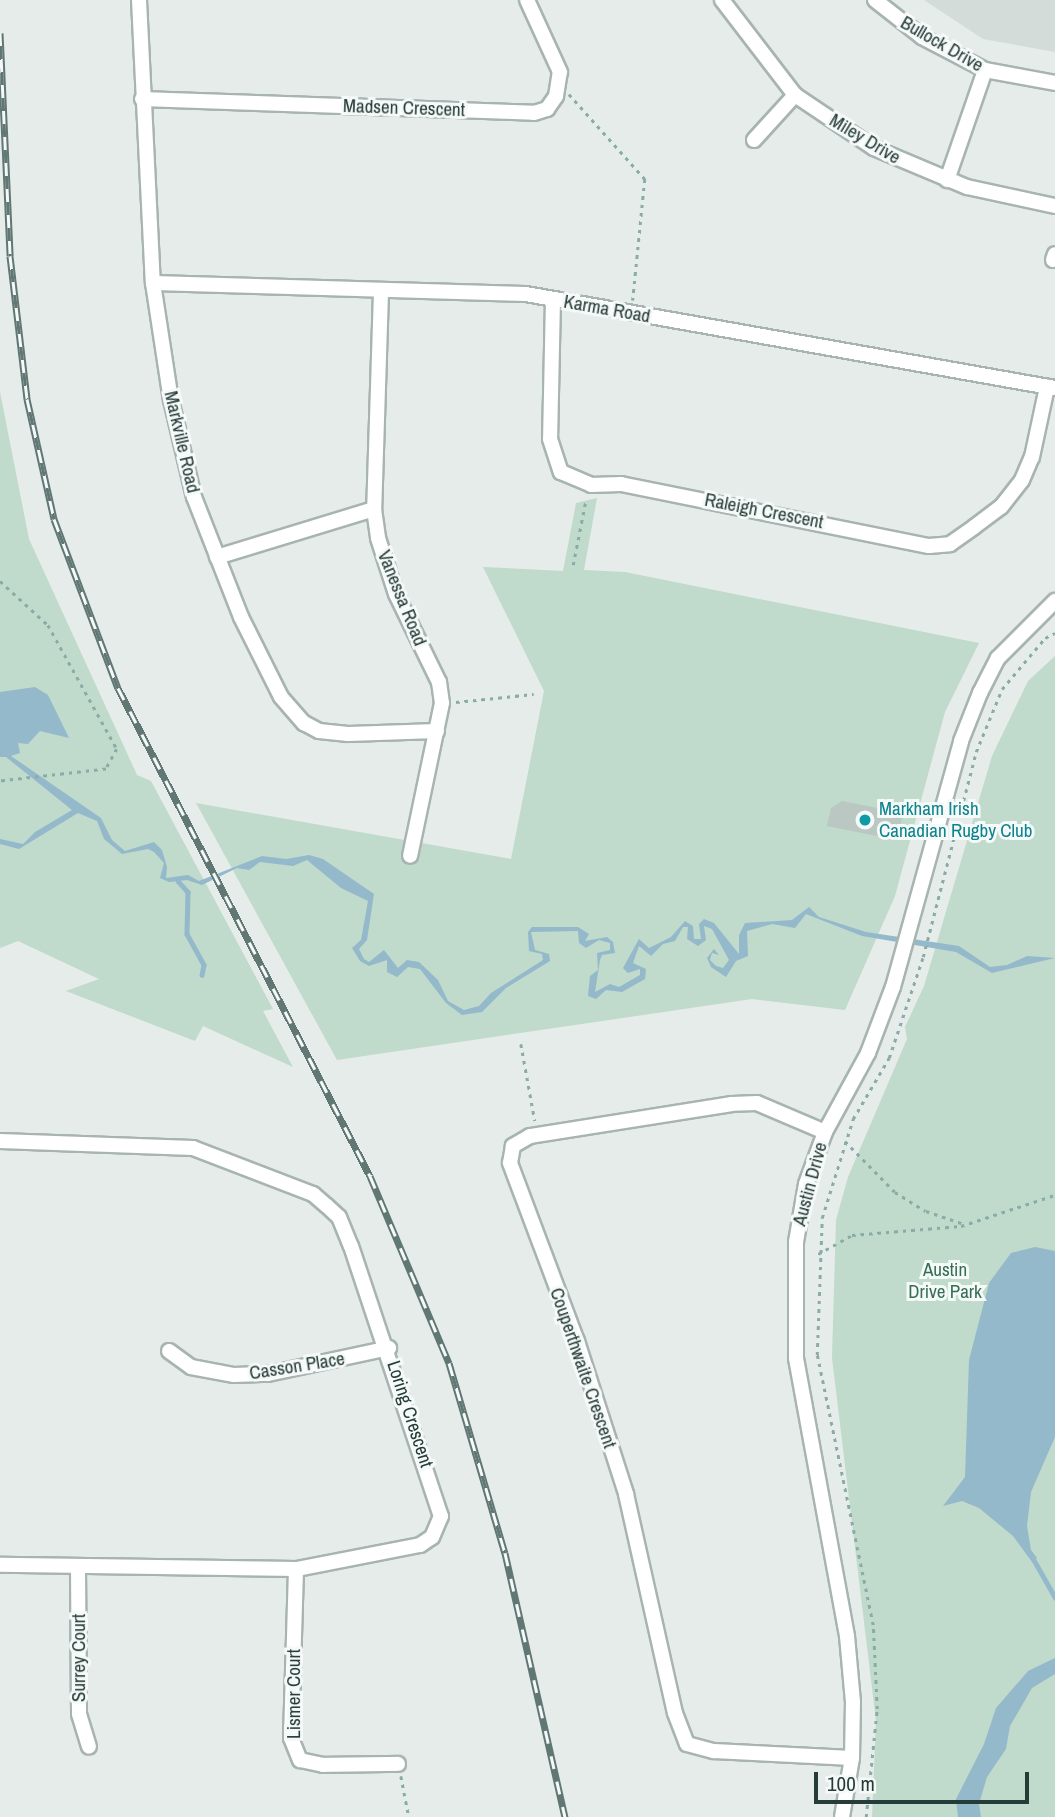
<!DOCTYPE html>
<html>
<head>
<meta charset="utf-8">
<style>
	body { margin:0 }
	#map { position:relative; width:1055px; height:1817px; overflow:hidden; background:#e5ecea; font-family:"Archivo Narrow",sans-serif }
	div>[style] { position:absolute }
	.built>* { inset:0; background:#d3dcd9 }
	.green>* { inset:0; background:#c0dacb }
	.water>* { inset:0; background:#94b9ca }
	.stream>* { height:4.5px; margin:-2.25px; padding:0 2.25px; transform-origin:2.25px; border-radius:2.25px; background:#94b9ca }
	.building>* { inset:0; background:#bac7c3 }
	.path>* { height:2.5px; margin-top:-1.25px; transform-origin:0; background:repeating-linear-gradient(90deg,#89aca6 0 3.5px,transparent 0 8.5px) }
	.roads { filter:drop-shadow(2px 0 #a8b4b1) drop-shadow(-2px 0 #a8b4b1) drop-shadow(0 2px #a8b4b1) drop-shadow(0 -2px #a8b4b1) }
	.minor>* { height:14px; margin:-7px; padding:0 7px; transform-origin:7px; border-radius:7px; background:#fff }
	.rail>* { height:7px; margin-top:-3.5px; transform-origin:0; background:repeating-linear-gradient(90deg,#f5f9f8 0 13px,#617774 0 26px); box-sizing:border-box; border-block:2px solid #617774 }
	.dots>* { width:19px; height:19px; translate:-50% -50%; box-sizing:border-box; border:4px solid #f5f9f8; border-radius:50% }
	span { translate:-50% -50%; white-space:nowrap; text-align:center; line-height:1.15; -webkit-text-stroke:6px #f5f9f8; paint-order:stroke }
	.street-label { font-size:19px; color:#263c39 }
	.culture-label { font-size:19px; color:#0d838f }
	.left { translate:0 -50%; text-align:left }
	.park-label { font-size:19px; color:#356e54 }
	.scale { position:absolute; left:814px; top:1772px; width:215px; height:32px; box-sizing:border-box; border:4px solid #263c39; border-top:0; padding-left:9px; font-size:21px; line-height:24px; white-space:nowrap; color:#263c39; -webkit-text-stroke:5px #f5f9f8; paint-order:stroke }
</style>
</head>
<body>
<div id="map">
	<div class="built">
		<i style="clip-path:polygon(924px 0,1055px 0,1055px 52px,983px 39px)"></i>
	</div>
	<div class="green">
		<i style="clip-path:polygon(0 392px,29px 539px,137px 775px,151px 781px,273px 1009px,263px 1011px,293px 1067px,203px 1026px,195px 1041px,66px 991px,99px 979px,18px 941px,0 948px)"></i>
		<i style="clip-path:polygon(597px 498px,584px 570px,625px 572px,979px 643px,945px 712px,895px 896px,845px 1010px,752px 999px,337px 1060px,196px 803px,511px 859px,544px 691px,483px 567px,563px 571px,576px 503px)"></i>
		<i style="clip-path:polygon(1055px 656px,1055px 1817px,872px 1817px,876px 1721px,832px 1358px,836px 1220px,848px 1177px,907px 1039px,905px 1027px,924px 986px,992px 756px,1028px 681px)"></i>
	</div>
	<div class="water">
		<i style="clip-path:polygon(35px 687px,48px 695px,69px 738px,40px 731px,28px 744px,18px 743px,20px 753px,11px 756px,101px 818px,112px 840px,125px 851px,154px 842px,162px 850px,167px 867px,166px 878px,188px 875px,199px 881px,262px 856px,286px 859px,309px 855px,323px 859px,374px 894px,367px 940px,359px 949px,364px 959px,369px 962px,384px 950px,398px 968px,407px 960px,419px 962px,438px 980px,448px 1001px,464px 1010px,479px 1006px,491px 993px,543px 960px,542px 954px,529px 951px,528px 932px,532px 927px,578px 927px,589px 934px,585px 941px,607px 937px,613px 942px,615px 953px,602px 955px,600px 960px,595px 992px,610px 984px,619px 987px,640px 975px,640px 969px,628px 973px,623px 968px,639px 939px,649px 948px,671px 937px,685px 921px,693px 926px,694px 939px,701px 939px,699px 924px,704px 919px,714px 923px,739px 954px,739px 935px,745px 923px,792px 920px,809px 907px,819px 917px,866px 932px,959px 946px,990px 967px,1007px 965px,1027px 956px,1055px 958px,992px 973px,956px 952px,862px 936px,806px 914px,795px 928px,772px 924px,747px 931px,748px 956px,736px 961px,726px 977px,711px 967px,707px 958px,714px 949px,719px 955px,712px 953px,710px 960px,716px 966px,723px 968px,729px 960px,712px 929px,704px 926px,706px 940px,698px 946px,687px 939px,688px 927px,683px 927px,675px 941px,663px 944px,651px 956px,639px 946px,633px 963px,646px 969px,645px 979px,622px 992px,606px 990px,596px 999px,588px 996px,590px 976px,598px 970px,597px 953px,610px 950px,610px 943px,599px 940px,586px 948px,579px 943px,578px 931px,531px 932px,535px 950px,549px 954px,550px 961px,506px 988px,482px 1012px,462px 1015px,446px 1003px,420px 969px,408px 967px,397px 977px,387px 972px,387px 960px,369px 966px,360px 961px,352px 948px,361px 940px,368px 901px,341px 888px,307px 860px,293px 866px,260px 862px,249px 870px,237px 868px,202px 885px,187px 880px,169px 882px,160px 878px,164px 863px,154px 852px,148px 849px,122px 854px,104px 839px,97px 821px,78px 813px,19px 849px,0 844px,0 839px,23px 844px,35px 832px,72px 810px,6px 757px,0 757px,0 692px)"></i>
		<i style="clip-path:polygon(1035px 1247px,1055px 1251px,1055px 1437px,1031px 1492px,1027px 1526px,1031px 1550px,1037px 1558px,1032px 1562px,1013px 1536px,979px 1508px,962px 1501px,943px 1506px,965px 1477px,969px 1360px,989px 1283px,1011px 1253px)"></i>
		<i style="clip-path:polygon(1055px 1658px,1055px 1674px,1032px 1688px,1010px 1726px,1006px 1749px,987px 1777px,979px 1804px,981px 1817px,958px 1817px,956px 1799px,984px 1744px,996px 1708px,1028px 1671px)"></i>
	</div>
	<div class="stream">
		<i style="left:178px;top:881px;width:15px;rotate:48deg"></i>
		<i style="left:188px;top:892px;width:42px;rotate:91.4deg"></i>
		<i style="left:187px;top:934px;width:35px;rotate:61deg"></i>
		<i style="left:204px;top:965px;width:10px;rotate:101deg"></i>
		<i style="left:1034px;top:1560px;width:43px;rotate:60.4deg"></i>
	</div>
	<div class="building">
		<i style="clip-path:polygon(842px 801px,903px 813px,897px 840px,827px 826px,831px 808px)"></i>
	</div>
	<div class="path">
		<i style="left:569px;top:94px;width:114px;rotate:48.2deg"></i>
		<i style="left:645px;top:179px;width:122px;rotate:95.7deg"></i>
		<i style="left:573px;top:565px;width:67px;rotate:-78.9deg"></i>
		<i style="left:0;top:581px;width:65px;rotate:42.5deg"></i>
		<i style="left:48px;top:625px;width:142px;rotate:60.9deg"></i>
		<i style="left:117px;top:749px;width:23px;rotate:119deg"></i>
		<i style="left:106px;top:769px;width:107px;rotate:173.5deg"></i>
		<i style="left:456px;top:702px;width:78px;rotate:-5.9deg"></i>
		<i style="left:521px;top:1044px;width:78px;rotate:79.7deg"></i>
		<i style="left:845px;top:1141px;width:71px;rotate:45.6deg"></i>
		<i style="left:895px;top:1192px;width:36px;rotate:32deg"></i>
		<i style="left:926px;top:1211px;width:39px;rotate:19deg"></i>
		<i style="left:818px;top:1254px;width:39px;rotate:-29deg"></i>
		<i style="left:852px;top:1235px;width:109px;rotate:-4.7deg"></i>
		<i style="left:961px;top:1226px;width:99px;rotate:-18.3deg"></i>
		<i style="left:401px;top:1776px;width:42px;rotate:79deg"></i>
		<i style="left:866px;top:1817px;width:109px;rotate:-84.2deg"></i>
		<i style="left:877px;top:1709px;width:84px;rotate:-92.7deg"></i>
		<i style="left:873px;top:1625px;width:276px;rotate:-101.7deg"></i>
		<i style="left:817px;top:1355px;width:137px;rotate:-87.9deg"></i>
		<i style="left:822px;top:1218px;width:104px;rotate:-72.6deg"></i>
		<i style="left:853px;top:1119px;width:71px;rotate:-59.5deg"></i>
		<i style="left:889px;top:1058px;width:107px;rotate:-71.4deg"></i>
		<i style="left:923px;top:957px;width:212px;rotate:-75.5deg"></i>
		<i style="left:976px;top:752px;width:68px;rotate:-67.6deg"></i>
		<i style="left:1002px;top:689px;width:67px;rotate:-49.9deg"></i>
		<i style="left:1045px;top:638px;width:11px;rotate:-27deg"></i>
	</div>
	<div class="roads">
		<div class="minor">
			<i style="left:139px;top:0;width:283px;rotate:87.2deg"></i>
			<i style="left:153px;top:283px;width:118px;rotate:81.3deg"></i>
			<i style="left:171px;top:400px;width:100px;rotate:76.7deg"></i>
			<i style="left:194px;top:497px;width:129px;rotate:68.6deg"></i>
			<i style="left:241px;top:617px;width:89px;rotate:63.4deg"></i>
			<i style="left:281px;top:697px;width:35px;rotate:49deg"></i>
			<i style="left:304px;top:723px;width:17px;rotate:28deg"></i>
			<i style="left:319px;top:731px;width:29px;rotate:6deg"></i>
			<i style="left:348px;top:734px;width:89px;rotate:-1.9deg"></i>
			<i style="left:722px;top:0;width:120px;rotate:52.5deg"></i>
			<i style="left:795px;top:95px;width:95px;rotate:33.9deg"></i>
			<i style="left:874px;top:148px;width:101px;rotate:22.8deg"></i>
			<i style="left:967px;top:187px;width:90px;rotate:12.2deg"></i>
			<i style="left:875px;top:0;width:60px;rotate:38.2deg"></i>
			<i style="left:922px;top:37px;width:71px;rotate:27.6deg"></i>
			<i style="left:985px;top:70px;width:71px;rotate:10.5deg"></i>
			<i style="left:142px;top:99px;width:392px;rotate:2deg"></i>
			<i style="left:534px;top:113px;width:14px;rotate:-17deg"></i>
			<i style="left:547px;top:109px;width:16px;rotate:-55deg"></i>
			<i style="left:556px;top:96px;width:24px;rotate:-81deg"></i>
			<i style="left:560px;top:72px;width:79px;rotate:-114.6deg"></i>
			<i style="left:754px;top:140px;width:61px;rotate:-47.7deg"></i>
			<i style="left:947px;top:180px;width:116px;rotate:-70.9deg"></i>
			<i style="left:1053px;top:260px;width:6px;rotate:-72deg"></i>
			<i style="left:153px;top:283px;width:373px;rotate:1.7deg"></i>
			<i style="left:526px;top:294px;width:537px;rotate:10.08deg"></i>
			<i style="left:381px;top:292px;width:217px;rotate:91.8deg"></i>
			<i style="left:374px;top:509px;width:29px;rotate:82deg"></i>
			<i style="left:378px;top:538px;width:59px;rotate:72.2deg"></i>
			<i style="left:396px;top:594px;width:98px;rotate:64deg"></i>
			<i style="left:439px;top:682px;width:21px;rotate:82deg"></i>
			<i style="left:442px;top:703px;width:156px;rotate:101.8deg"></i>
			<i style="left:553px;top:299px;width:140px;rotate:91.2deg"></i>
			<i style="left:550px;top:439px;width:35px;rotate:72deg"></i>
			<i style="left:561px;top:472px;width:33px;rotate:23deg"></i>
			<i style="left:591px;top:485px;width:30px;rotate:-2deg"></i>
			<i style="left:621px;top:484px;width:314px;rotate:11.4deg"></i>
			<i style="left:929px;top:546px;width:21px;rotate:-5deg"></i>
			<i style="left:950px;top:544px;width:29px;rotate:-35deg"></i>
			<i style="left:974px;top:527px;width:34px;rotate:-37deg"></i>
			<i style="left:1001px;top:507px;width:34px;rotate:-52deg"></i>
			<i style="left:1022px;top:480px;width:25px;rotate:-67deg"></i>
			<i style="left:1032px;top:457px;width:72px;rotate:-77.9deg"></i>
			<i style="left:217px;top:557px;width:164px;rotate:-17deg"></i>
			<i style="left:825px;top:1132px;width:74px;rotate:-156.9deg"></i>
			<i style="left:757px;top:1103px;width:25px;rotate:178deg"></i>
			<i style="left:732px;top:1104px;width:205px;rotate:171deg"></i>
			<i style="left:530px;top:1136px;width:20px;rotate:150deg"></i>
			<i style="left:513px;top:1146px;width:17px;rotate:100deg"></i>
			<i style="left:510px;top:1163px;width:190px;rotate:69.4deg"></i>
			<i style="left:577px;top:1341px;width:161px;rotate:72.2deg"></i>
			<i style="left:626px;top:1494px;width:224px;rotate:77.4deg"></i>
			<i style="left:675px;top:1713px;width:33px;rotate:69deg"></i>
			<i style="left:687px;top:1744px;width:28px;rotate:15deg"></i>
			<i style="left:714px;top:1751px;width:138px;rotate:2.9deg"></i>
			<i style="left:0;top:1141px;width:193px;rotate:2.1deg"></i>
			<i style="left:193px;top:1148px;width:129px;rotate:21deg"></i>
			<i style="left:313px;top:1194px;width:18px;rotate:41deg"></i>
			<i style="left:327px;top:1206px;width:16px;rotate:43deg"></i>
			<i style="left:339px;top:1217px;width:31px;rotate:68deg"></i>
			<i style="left:351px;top:1246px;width:285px;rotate:71.6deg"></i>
			<i style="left:441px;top:1516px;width:23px;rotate:113deg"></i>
			<i style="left:432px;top:1537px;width:14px;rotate:146deg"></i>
			<i style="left:420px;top:1545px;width:126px;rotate:169deg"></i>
			<i style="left:296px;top:1569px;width:296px;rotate:-179.2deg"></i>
			<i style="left:169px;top:1351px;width:27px;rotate:36deg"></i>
			<i style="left:191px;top:1367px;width:44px;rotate:10.5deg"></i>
			<i style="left:234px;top:1375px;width:34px;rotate:-2deg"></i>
			<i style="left:268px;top:1374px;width:124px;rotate:-12.1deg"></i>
			<i style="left:78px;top:1567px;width:147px;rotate:89.6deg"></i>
			<i style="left:79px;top:1714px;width:34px;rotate:73deg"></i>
			<i style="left:296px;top:1569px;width:169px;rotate:91.7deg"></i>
			<i style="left:291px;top:1738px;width:24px;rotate:68deg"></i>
			<i style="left:300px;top:1760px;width:24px;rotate:12deg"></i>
			<i style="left:323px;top:1765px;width:75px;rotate:-0.8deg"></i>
			<i style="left:842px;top:1817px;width:60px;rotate:-80.4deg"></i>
			<i style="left:852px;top:1758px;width:56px;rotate:-89deg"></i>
			<i style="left:853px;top:1702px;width:66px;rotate:-95.2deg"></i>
			<i style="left:847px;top:1636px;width:283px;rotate:-100.4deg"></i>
			<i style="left:796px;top:1358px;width:116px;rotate:-90deg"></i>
			<i style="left:796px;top:1242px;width:59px;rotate:-80.2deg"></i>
			<i style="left:806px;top:1184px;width:55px;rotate:-69.9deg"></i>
			<i style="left:825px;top:1132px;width:90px;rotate:-61.4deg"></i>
			<i style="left:868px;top:1053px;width:71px;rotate:-69.3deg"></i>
			<i style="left:893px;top:987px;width:255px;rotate:-74.5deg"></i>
			<i style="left:961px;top:741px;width:52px;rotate:-68.4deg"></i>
			<i style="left:980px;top:693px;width:39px;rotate:-63deg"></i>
			<i style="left:998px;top:658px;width:81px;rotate:-45deg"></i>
		</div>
	</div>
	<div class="rail">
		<i style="left:0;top:33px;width:223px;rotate:87.4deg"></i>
		<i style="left:10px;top:256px;width:144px;rotate:83.2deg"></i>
		<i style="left:27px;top:399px;width:123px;rotate:77.3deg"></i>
		<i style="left:54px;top:519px;width:181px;rotate:69.3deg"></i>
		<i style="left:118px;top:688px;width:549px;rotate:62.69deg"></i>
		<i style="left:370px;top:1176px;width:203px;rotate:67.1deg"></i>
		<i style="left:449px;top:1363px;width:198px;rotate:73.6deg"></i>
		<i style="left:505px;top:1553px;width:271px;rotate:77.2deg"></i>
	</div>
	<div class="dots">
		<i style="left:865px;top:820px;background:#0f9aa8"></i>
	</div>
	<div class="street-label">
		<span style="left:942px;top:44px;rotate:30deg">Bullock Drive</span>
		<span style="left:404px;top:108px;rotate:2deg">Madsen Crescent</span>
		<span style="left:865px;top:139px;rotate:31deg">Miley Drive</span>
		<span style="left:607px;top:309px;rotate:10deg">Karma Road</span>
		<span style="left:182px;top:442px;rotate:77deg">Markville Road</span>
		<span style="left:764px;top:511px;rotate:11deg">Raleigh Crescent</span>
		<span style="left:402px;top:598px;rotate:68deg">Vanessa Road</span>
		<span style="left:810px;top:1184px;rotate:-75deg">Austin Drive</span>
		<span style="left:297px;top:1366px;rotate:-9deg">Casson Place</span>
		<span style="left:583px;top:1368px;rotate:71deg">Couperthwaite Crescent</span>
		<span style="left:410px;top:1414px;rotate:72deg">Loring Crescent</span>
		<span style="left:79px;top:1658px;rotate:-90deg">Surrey Court</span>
		<span style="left:294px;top:1694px;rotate:-90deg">Lismer Court</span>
	</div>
	<div class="culture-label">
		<span class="left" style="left:879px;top:820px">Markham Irish<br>Canadian Rugby Club</span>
	</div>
	<div class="park-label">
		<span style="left:945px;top:1281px">Austin<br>Drive Park</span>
	</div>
	<div class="scale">100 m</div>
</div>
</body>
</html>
